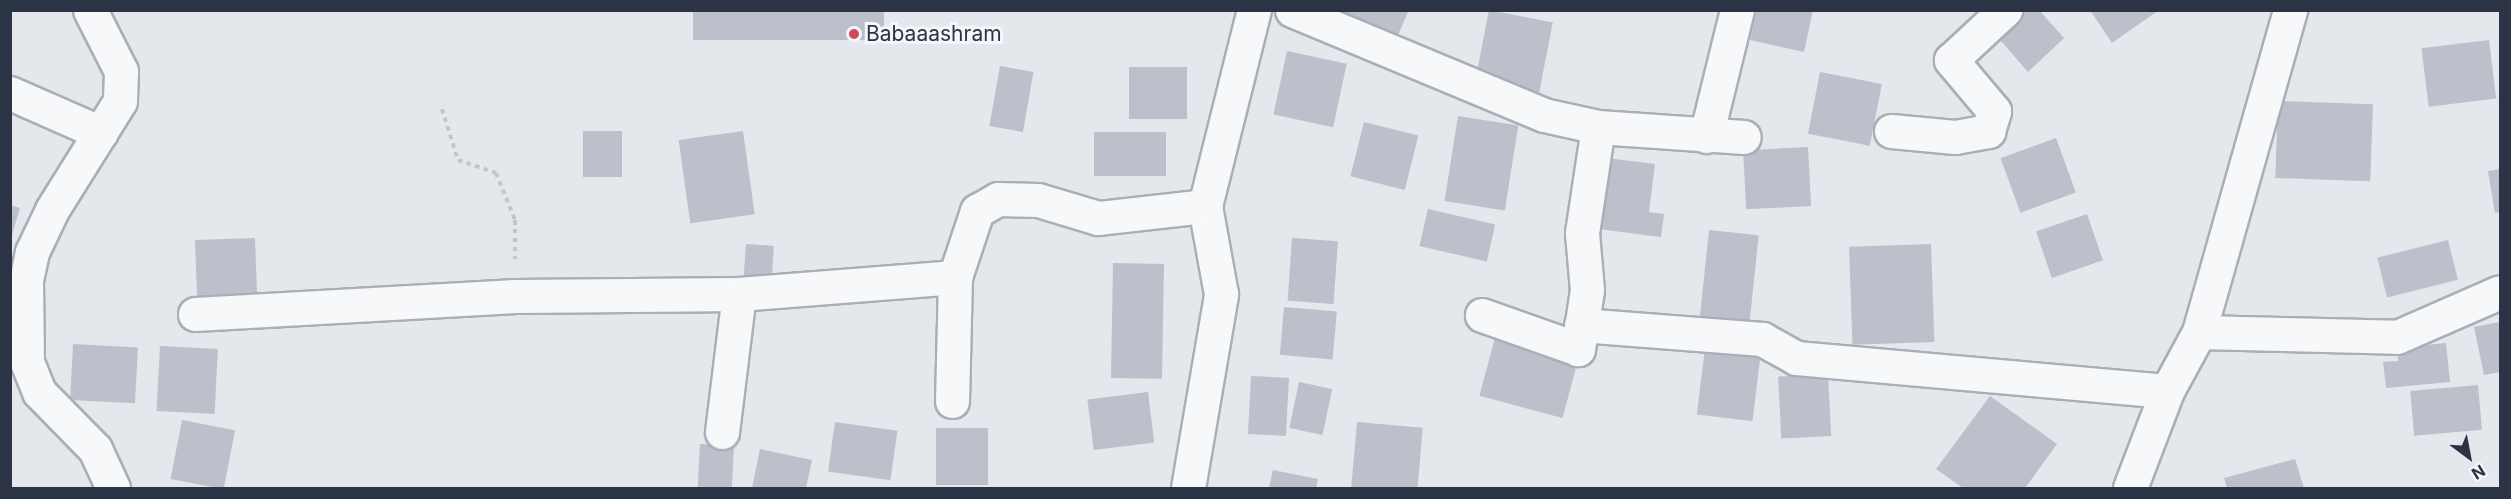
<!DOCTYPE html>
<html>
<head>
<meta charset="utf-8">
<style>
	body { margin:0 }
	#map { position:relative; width:2511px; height:499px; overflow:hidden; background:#e4e7ec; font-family:Inter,sans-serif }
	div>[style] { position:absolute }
	.building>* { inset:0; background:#bbc0ca; transform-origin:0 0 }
	.path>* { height:4px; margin-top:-2px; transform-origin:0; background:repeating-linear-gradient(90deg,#c2c5cb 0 4.5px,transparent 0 9px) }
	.roads { filter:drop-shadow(2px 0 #a9aeb7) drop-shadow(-2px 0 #a9aeb7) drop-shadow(0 2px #a9aeb7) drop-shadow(0 -2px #a9aeb7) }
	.minor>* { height:33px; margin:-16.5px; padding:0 16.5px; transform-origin:16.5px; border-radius:16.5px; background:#f7f8fa }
	.dots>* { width:16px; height:16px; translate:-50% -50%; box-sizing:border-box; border:3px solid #f4f6f9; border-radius:50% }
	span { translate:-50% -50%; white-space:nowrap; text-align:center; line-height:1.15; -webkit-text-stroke:6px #f4f6f9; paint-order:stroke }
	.poi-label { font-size:21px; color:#2b3445 }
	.left { translate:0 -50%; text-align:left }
	.frame { position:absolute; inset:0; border:12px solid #2b3445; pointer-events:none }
	.north { position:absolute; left:2439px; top:427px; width:60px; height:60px; -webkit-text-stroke:4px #f4f6f9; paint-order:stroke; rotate:148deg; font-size:16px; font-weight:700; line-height:24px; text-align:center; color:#2b3445 }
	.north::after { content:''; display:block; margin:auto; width:21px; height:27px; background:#2b3445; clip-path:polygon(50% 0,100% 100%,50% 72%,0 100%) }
</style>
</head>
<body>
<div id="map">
	<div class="building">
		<i style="left:693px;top:10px;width:191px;height:30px"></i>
		<i style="clip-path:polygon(1319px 10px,1409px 10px,1394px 44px)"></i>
		<i style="left:1489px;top:10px;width:65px;height:73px;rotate:11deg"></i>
		<i style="clip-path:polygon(1757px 10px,1813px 10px,1804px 52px,1750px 40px)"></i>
		<i style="clip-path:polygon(2024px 10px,2039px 10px,2064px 38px,2028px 72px,2001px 41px)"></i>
		<i style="clip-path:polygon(2090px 10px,2159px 10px,2112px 43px)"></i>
		<i style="left:2489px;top:40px;width:59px;height:68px;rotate:83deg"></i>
		<i style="left:1287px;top:51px;width:61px;height:65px;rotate:12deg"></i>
		<i style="left:1000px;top:66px;width:34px;height:61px;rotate:10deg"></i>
		<i style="left:1129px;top:67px;width:58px;height:52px"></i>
		<i style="left:1820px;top:72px;width:63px;height:63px;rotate:11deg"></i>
		<i style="left:2278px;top:101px;width:95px;height:77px;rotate:2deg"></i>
		<i style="left:1458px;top:116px;width:61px;height:86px;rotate:9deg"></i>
		<i style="left:1364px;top:122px;width:56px;height:56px;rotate:14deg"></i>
		<i style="left:622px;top:131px;width:46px;height:39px;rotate:90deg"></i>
		<i style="left:743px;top:131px;width:84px;height:65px;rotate:82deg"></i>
		<i style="left:1094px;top:132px;width:72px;height:44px"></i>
		<i style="left:2056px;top:138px;width:58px;height:59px;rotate:70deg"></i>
		<i style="left:1808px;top:147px;width:59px;height:65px;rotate:87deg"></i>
		<i style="clip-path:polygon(1607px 158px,1655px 164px,1649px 212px,1664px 214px,1661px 237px,1598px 229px)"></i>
		<i style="clip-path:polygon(2500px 169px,2500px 212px,2495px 213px,2488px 171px)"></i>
		<i style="clip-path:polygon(10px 205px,20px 208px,11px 238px,10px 238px)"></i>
		<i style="left:1428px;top:209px;width:69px;height:38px;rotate:13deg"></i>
		<i style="left:2087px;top:214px;width:49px;height:54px;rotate:71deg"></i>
		<i style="left:1709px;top:230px;width:50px;height:97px;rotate:6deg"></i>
		<i style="left:255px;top:238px;width:61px;height:60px;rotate:88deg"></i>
		<i style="left:1292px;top:238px;width:46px;height:63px;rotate:4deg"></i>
		<i style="left:2448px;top:240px;width:41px;height:73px;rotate:76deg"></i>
		<i style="left:746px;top:244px;width:28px;height:34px;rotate:4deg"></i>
		<i style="left:1931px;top:244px;width:98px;height:82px;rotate:88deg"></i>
		<i style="left:1113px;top:263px;width:51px;height:115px;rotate:1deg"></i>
		<i style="left:1284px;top:307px;width:53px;height:48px;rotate:5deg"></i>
		<i style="clip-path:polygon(2500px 322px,2500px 372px,2484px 375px,2474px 327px)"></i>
		<i style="left:1496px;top:334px;width:86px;height:64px;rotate:15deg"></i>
		<i style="clip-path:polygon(2446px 343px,2450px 382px,2386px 388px,2383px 362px,2398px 361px,2397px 348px)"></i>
		<i style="left:73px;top:344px;width:65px;height:56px;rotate:3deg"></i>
		<i style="left:160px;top:346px;width:58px;height:65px;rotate:3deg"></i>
		<i style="left:1705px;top:348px;width:56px;height:67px;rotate:7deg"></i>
		<i style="left:1828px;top:374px;width:62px;height:50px;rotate:87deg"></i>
		<i style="left:1251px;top:376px;width:38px;height:58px;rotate:3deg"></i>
		<i style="left:1299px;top:382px;width:34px;height:47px;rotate:12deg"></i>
		<i style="left:2478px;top:385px;width:45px;height:68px;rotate:85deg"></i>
		<i style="left:1148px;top:392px;width:51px;height:61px;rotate:83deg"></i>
		<i style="clip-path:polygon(1990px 396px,2057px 444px,2025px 488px,1963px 488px,1936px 469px)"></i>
		<i style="left:182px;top:420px;width:54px;height:60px;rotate:11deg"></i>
		<i style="left:835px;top:422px;width:63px;height:50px;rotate:8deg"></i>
		<i style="left:1357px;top:422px;width:66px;height:66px;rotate:5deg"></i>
		<i style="left:936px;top:428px;width:52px;height:57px"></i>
		<i style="left:700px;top:444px;width:34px;height:44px;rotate:3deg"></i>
		<i style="clip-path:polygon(760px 449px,812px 460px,806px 488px,752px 488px)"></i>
		<i style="clip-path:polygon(2295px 459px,2304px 488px,2227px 488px,2224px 478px)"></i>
		<i style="clip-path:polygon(1273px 470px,1318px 479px,1316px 488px,1269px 488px)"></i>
	</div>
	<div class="path">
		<i style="left:442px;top:109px;width:53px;rotate:72.6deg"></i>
		<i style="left:458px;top:160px;width:40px;rotate:18.9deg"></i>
		<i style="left:496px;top:173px;width:51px;rotate:68deg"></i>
		<i style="left:515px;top:220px;width:39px;rotate:90deg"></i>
	</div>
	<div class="roads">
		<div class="minor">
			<i style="left:90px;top:10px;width:68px;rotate:63.1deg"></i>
			<i style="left:121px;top:71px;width:30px;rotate:92deg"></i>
			<i style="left:120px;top:101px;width:128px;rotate:122deg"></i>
			<i style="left:52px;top:210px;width:47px;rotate:115.5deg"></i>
			<i style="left:32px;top:252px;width:29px;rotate:102deg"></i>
			<i style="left:26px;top:280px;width:82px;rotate:89.3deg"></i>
			<i style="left:27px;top:362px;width:32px;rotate:68deg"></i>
			<i style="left:39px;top:392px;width:80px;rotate:45.5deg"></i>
			<i style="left:95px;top:449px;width:43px;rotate:65.2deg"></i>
			<i style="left:1292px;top:10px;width:273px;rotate:22.6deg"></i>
			<i style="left:1544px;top:115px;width:55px;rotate:12.5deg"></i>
			<i style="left:1598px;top:127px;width:107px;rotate:98.6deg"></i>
			<i style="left:1582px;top:233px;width:57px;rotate:85deg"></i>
			<i style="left:1587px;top:290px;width:60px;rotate:98.7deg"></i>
			<i style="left:1578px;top:349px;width:102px;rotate:-160.5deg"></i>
			<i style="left:10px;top:93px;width:99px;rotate:23.7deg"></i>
			<i style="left:1598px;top:127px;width:146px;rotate:3.9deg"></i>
			<i style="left:1891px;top:131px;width:64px;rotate:5.4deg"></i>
			<i style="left:1955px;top:137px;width:34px;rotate:-10deg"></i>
			<i style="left:1988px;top:131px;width:21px;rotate:-73deg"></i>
			<i style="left:1994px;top:111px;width:67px;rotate:-130.1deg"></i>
			<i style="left:1951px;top:60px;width:74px;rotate:-42.8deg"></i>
			<i style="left:1706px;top:136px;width:130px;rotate:-76.2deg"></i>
			<i style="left:195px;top:314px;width:321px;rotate:-3.2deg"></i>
			<i style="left:515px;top:296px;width:224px;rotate:-0.5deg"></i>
			<i style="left:739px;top:294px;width:217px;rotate:-4.5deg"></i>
			<i style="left:1581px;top:325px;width:182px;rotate:4.4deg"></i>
			<i style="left:1762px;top:339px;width:39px;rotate:29deg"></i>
			<i style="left:1796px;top:358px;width:372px;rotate:5.1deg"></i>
			<i style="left:2199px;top:332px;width:198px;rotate:1.4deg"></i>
			<i style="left:2397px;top:337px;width:112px;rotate:-23.6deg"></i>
			<i style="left:952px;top:401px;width:124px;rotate:-88.6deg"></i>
			<i style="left:955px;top:277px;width:70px;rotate:-71.6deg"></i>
			<i style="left:977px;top:211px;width:24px;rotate:-30deg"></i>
			<i style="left:998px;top:199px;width:40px;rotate:1.4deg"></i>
			<i style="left:1038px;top:200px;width:63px;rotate:16.7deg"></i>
			<i style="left:1098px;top:218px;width:108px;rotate:-6.4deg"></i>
			<i style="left:722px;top:432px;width:139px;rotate:-83deg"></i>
			<i style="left:1188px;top:488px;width:197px;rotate:-80.3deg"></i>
			<i style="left:1221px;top:294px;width:89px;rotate:-100.3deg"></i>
			<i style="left:1205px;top:206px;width:202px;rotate:-76deg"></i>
			<i style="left:2130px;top:488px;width:104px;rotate:-69.1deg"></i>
			<i style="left:2167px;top:391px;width:67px;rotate:-61.5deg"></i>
			<i style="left:2199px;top:332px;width:335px;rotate:-74.2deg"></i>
		</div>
	</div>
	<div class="dots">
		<i style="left:854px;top:34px;background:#d1495b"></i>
	</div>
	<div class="poi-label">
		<span class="left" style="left:866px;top:34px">Babaaashram</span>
	</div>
	<div class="frame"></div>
	<div class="north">N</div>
</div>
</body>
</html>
